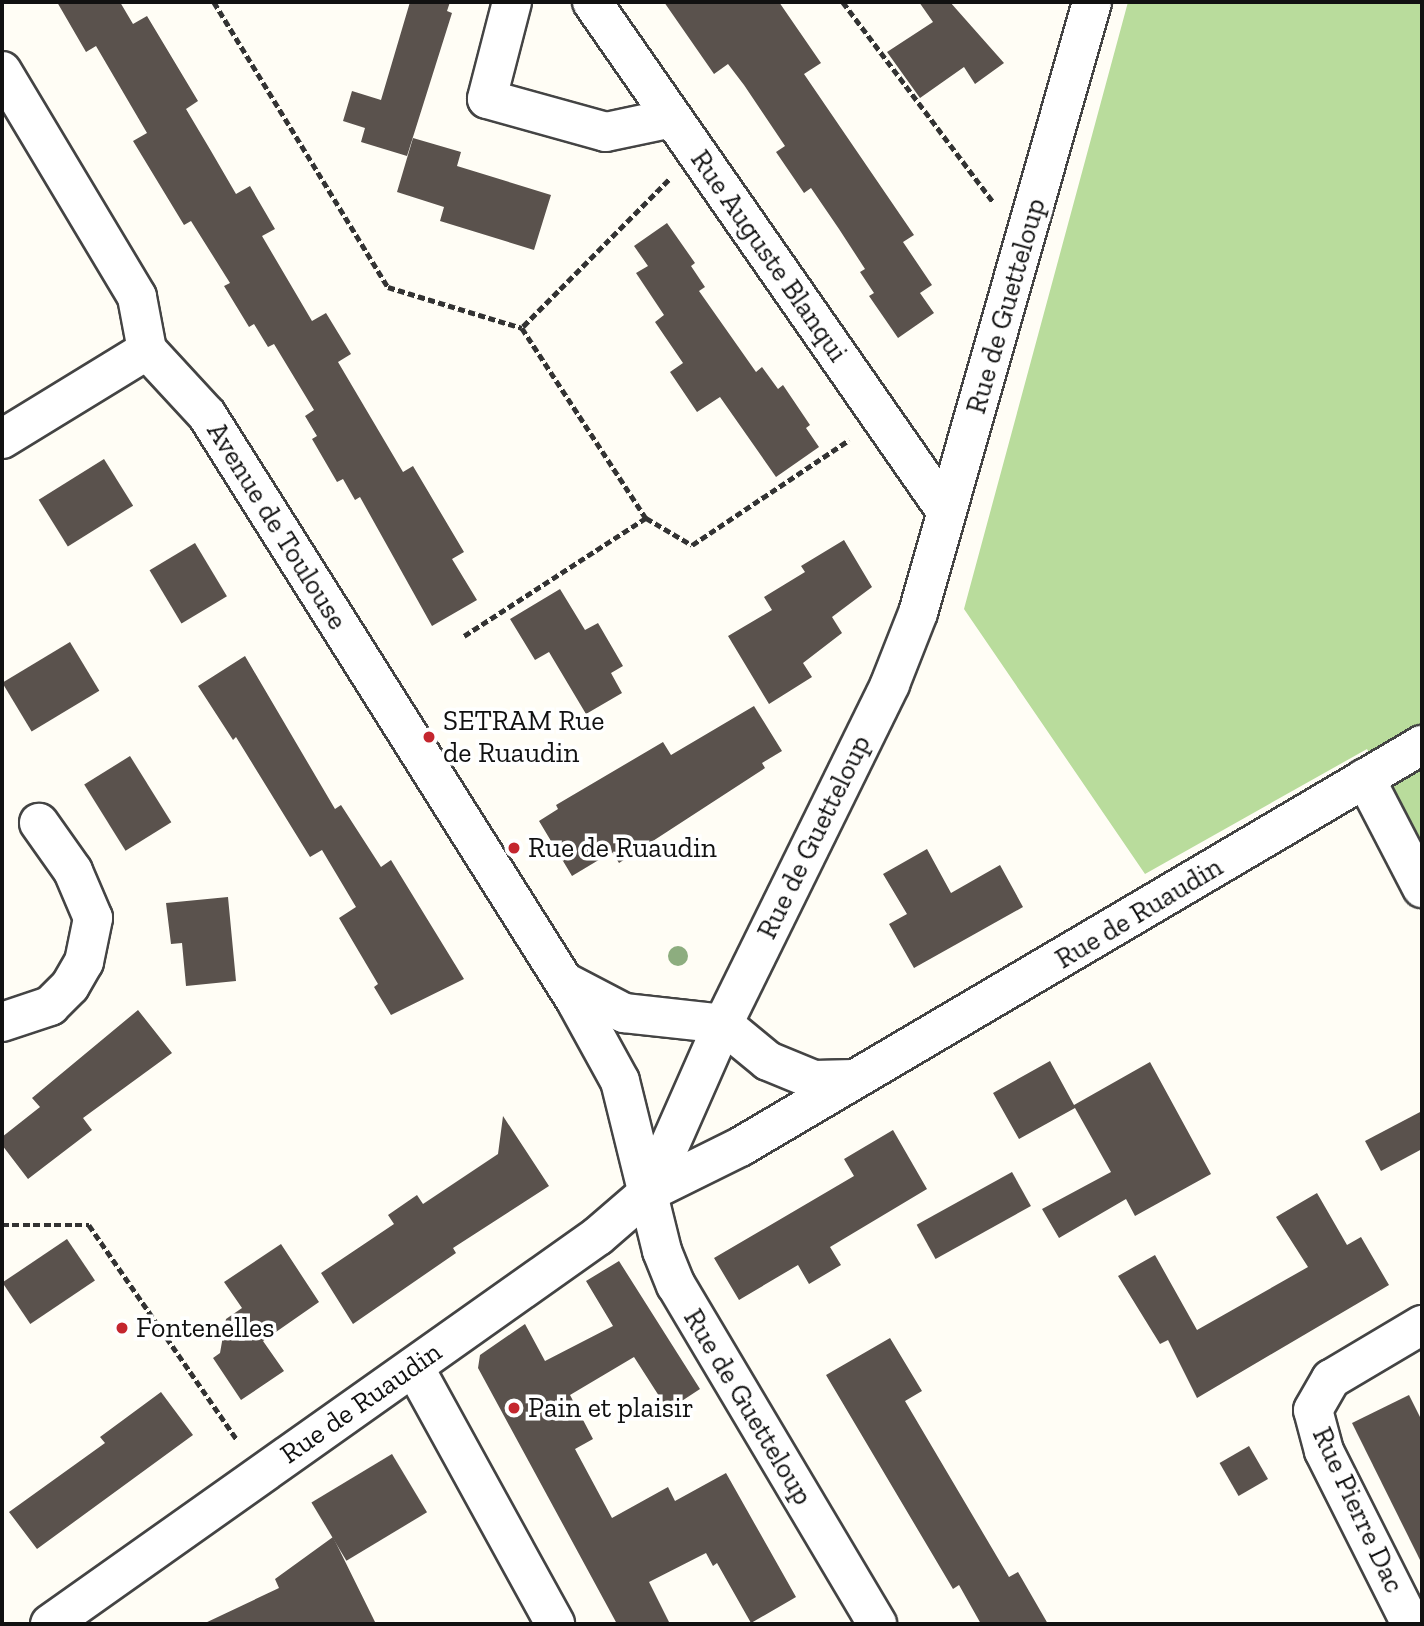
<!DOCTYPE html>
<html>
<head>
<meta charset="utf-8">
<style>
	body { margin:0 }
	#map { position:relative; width:1424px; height:1626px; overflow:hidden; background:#fffdf5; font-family:"Zilla Slab",serif }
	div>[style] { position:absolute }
	.forest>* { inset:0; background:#b9dc9c }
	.building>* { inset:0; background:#5a524d; transform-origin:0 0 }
	.path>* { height:4.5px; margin-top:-2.25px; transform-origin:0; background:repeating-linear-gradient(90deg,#333 0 7px,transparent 0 10.5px) }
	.roads { filter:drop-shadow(2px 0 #444) drop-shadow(-2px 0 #444) drop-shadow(0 2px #444) drop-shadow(0 -2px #444) }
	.minor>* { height:38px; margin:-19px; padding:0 19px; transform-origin:19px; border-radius:19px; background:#fff }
	.trees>* { width:20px; height:20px; margin:-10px; border-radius:50%; background:#8dad7f }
	.dots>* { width:19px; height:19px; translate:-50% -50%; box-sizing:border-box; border:4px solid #fff; border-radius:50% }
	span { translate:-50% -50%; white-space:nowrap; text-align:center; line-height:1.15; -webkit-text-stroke:7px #fff; paint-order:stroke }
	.street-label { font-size:28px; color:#111 }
	.poi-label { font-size:28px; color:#111 }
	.left { translate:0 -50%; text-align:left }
	.frame { position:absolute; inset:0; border:4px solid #111; pointer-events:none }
</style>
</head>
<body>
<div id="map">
	<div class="forest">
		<i style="clip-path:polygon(1128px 2px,1422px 2px,1422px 862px,1367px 749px,1145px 874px,964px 609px)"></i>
	</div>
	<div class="building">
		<i style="clip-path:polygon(57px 2px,120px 2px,133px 24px,147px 16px,198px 101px,186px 109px,211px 151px,236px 194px,250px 186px,275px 229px,262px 236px,312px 321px,326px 313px,351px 354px,338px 362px,403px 472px,413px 466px,464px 552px,452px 559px,477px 600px,432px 626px,360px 497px,355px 500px,343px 479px,337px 482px,312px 439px,317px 436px,305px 416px,314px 410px,274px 344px,268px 347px,254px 324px,249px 327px,224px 286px,230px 283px,191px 221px,184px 225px,133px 141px,147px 133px,96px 46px,86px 52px)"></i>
		<i style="clip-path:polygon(410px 2px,450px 2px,447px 11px,452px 13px,407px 156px,361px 142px,365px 128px,343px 121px,352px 91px,381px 100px)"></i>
		<i style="clip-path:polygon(664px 2px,779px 2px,821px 63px,804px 74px,914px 235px,903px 242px,932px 285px,920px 293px,934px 313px,898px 338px,869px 296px,874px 293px,860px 272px,865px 269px,839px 229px,811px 188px,804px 193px,776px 152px,785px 146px,744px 85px,728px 64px,714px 74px)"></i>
		<i style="clip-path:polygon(919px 2px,950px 2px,1004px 63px,975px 84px,964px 67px,920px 98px,887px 52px,933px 22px)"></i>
		<i style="clip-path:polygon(413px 138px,461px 152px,457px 166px,551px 195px,534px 250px,440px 221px,444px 207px,397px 192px)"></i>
		<i style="clip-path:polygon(667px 223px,695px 263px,691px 266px,705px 287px,699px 291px,756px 372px,762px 367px,778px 389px,783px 385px,810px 425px,806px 428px,819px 447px,776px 477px,720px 397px,697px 412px,670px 372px,683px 363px,655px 322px,664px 315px,636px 273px,648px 266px,634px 246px)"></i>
		<i style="left:104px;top:459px;width:55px;height:77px;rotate:58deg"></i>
		<i style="clip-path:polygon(844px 540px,872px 587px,832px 617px,842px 633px,803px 663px,812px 677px,769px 704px,728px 636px,772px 610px,764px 597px,805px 572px,801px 566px)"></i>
		<i style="left:195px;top:543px;width:62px;height:53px;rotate:59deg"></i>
		<i style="clip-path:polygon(560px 589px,585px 630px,598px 623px,623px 666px,611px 673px,622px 693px,586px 714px,549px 652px,535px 660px,510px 619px)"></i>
		<i style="left:70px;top:642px;width:57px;height:79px;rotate:59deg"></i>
		<i style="clip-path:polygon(245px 656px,335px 809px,341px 805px,381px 867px,391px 860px,464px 979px,391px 1015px,374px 987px,378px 984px,339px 918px,356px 907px,322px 850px,310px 857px,236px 737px,233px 740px,198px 686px)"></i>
		<i style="clip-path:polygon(754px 706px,782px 751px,762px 763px,765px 768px,619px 863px,612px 852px,572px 876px,539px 821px,558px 809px,556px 805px,663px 742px,671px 755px)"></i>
		<i style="left:130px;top:756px;width:78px;height:54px;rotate:58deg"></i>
		<i style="clip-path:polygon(927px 849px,951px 893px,1000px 865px,1023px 907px,914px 968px,889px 924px,907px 914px,883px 874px)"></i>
		<i style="clip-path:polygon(228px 897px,236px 981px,186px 986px,182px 943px,171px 944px,166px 903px)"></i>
		<i style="clip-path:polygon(138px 1010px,172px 1053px,83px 1118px,92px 1130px,28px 1179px,2px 1145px,2px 1137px,40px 1107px,32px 1098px)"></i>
		<i style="clip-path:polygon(1050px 1061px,1074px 1105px,1150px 1062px,1211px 1174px,1135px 1216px,1126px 1199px,1059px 1238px,1042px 1209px,1111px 1172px,1075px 1108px,1019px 1139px,993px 1093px)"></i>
		<i style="clip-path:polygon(1422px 1111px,1422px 1149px,1381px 1171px,1365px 1141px)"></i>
		<i style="clip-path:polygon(503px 1116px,549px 1186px,453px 1248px,456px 1253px,353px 1324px,321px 1273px,394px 1224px,388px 1215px,417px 1195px,423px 1204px,498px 1154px)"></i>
		<i style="clip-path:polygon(893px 1130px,927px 1189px,830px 1247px,841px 1265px,809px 1284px,798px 1265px,739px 1300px,714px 1258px,854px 1176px,844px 1159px)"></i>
		<i style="left:1012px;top:1172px;width:39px;height:109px;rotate:61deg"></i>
		<i style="clip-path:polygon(1317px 1193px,1347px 1245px,1361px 1237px,1389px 1285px,1197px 1398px,1168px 1340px,1160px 1344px,1118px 1276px,1155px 1255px,1197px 1330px,1308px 1267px,1276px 1217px)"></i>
		<i style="left:67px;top:1239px;width:50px;height:78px;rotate:56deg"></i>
		<i style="clip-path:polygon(281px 1244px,319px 1302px,263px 1341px,284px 1371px,241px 1400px,213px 1358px,220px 1353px,226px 1319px,242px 1308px,224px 1282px)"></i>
		<i style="clip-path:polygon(619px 1261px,700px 1389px,668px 1410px,634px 1357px,570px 1395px,593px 1439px,575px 1449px,612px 1518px,668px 1487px,675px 1501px,726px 1473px,796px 1597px,751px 1623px,717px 1563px,713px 1566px,706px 1553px,649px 1582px,670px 1624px,617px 1624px,478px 1368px,480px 1355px,525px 1324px,545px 1361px,613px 1326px,586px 1281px)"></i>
		<i style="clip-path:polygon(890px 1338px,922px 1391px,905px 1401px,1009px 1577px,1018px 1572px,1048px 1624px,981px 1624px,959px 1585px,953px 1589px,826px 1375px)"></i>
		<i style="clip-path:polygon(161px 1392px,193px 1435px,37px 1549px,9px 1512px,105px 1443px,100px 1437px)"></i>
		<i style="clip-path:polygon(1409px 1395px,1422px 1421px,1422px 1564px,1352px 1423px)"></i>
		<i style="left:1249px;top:1446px;width:38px;height:34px;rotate:60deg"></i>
		<i style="left:392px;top:1454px;width:68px;height:94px;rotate:59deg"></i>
		<i style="clip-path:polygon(333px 1537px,376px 1624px,203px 1624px,279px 1588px,275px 1579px)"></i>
	</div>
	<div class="path">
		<i style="left:214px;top:2px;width:334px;rotate:58.6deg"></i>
		<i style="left:388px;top:287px;width:140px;rotate:17deg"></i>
		<i style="left:843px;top:2px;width:251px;rotate:53.1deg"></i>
		<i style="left:669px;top:180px;width:209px;rotate:134.8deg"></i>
		<i style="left:522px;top:328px;width:227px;rotate:56.9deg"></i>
		<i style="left:646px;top:518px;width:53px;rotate:30.4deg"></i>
		<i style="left:692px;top:545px;width:189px;rotate:-33.8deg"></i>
		<i style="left:464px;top:636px;width:217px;rotate:-33deg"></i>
		<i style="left:2px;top:1225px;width:87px"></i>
		<i style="left:89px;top:1225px;width:262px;rotate:55.4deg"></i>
	</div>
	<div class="roads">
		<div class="minor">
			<i style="left:512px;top:2px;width:100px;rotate:104.5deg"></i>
			<i style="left:487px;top:99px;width:123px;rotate:15.5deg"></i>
			<i style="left:606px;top:132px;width:67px;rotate:-12deg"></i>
			<i style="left:592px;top:2px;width:620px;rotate:55.18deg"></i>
			<i style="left:2px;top:71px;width:263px;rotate:59.1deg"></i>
			<i style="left:137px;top:297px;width:54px;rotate:79.3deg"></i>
			<i style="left:147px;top:350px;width:88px;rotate:47.3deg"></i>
			<i style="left:207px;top:415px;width:693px;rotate:57.8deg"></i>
			<i style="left:576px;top:1001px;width:91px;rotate:61.2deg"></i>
			<i style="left:620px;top:1081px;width:175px;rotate:76.1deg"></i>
			<i style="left:662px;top:1251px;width:37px;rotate:68deg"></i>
			<i style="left:676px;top:1285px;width:394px;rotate:59.3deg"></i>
			<i style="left:2px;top:439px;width:170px;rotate:-31.5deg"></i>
			<i style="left:1365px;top:778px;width:124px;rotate:62.6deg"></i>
			<i style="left:565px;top:982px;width:67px;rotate:27.7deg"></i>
			<i style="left:624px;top:1013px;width:100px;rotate:6.3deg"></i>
			<i style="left:2px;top:1022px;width:51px;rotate:-18.4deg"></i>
			<i style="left:50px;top:1006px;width:28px;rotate:-45deg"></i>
			<i style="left:70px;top:986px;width:28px;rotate:-60deg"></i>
			<i style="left:84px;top:962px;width:45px;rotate:-78.4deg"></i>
			<i style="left:93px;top:918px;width:51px;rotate:-113.1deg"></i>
			<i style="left:73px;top:871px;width:59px;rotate:-125.3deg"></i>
			<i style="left:723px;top:1024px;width:58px;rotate:39.4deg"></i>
			<i style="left:768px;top:1061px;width:50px;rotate:22.4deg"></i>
			<i style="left:814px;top:1080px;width:40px;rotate:-1.4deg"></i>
			<i style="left:649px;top:1192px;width:184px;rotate:-66.2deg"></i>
			<i style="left:723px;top:1024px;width:379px;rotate:-63.8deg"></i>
			<i style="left:890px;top:684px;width:76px;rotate:-68.5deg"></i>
			<i style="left:918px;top:613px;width:635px;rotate:-74.1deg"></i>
			<i style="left:414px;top:1367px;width:293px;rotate:61.2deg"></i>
			<i style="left:50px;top:1624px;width:671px;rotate:-35.3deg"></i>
			<i style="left:598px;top:1236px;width:67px;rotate:-40.8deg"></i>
			<i style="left:649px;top:1192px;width:102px;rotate:-26.3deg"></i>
			<i style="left:740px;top:1147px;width:792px;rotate:-30.52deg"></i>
			<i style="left:1411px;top:1624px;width:194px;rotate:-116.7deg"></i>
			<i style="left:1324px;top:1451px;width:42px;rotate:-105deg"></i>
			<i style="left:1313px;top:1410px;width:36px;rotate:-60deg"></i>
			<i style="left:1331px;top:1379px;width:106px;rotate:-30.7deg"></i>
		</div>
	</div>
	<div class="trees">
		<i style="left:678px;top:956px"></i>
	</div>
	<div class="dots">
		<i style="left:429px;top:737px;background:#c4262e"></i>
		<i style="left:514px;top:848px;background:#c4262e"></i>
		<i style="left:122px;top:1328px;background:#c4262e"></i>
		<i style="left:514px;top:1408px;background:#c4262e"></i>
	</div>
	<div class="street-label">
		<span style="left:769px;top:256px;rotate:55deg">Rue Auguste Blanqui</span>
		<span style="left:1006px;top:306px;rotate:-74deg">Rue de Guetteloup</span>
		<span style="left:277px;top:526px;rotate:58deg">Avenue de Toulouse</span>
		<span style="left:814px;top:837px;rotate:-64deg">Rue de Guetteloup</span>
		<span style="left:1139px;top:913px;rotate:-31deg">Rue de Ruaudin</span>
		<span style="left:361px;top:1403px;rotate:-35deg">Rue de Ruaudin</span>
		<span style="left:748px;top:1407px;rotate:59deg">Rue de Guetteloup</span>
		<span style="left:1358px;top:1510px;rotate:65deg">Rue Pierre Dac</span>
	</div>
	<div class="poi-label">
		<span class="left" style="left:443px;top:737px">SETRAM Rue<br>de Ruaudin</span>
		<span class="left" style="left:528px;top:848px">Rue de Ruaudin</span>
		<span class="left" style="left:136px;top:1328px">Fontenelles</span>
		<span class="left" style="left:528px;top:1408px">Pain et plaisir</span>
	</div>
	<div class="frame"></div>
</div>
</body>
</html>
